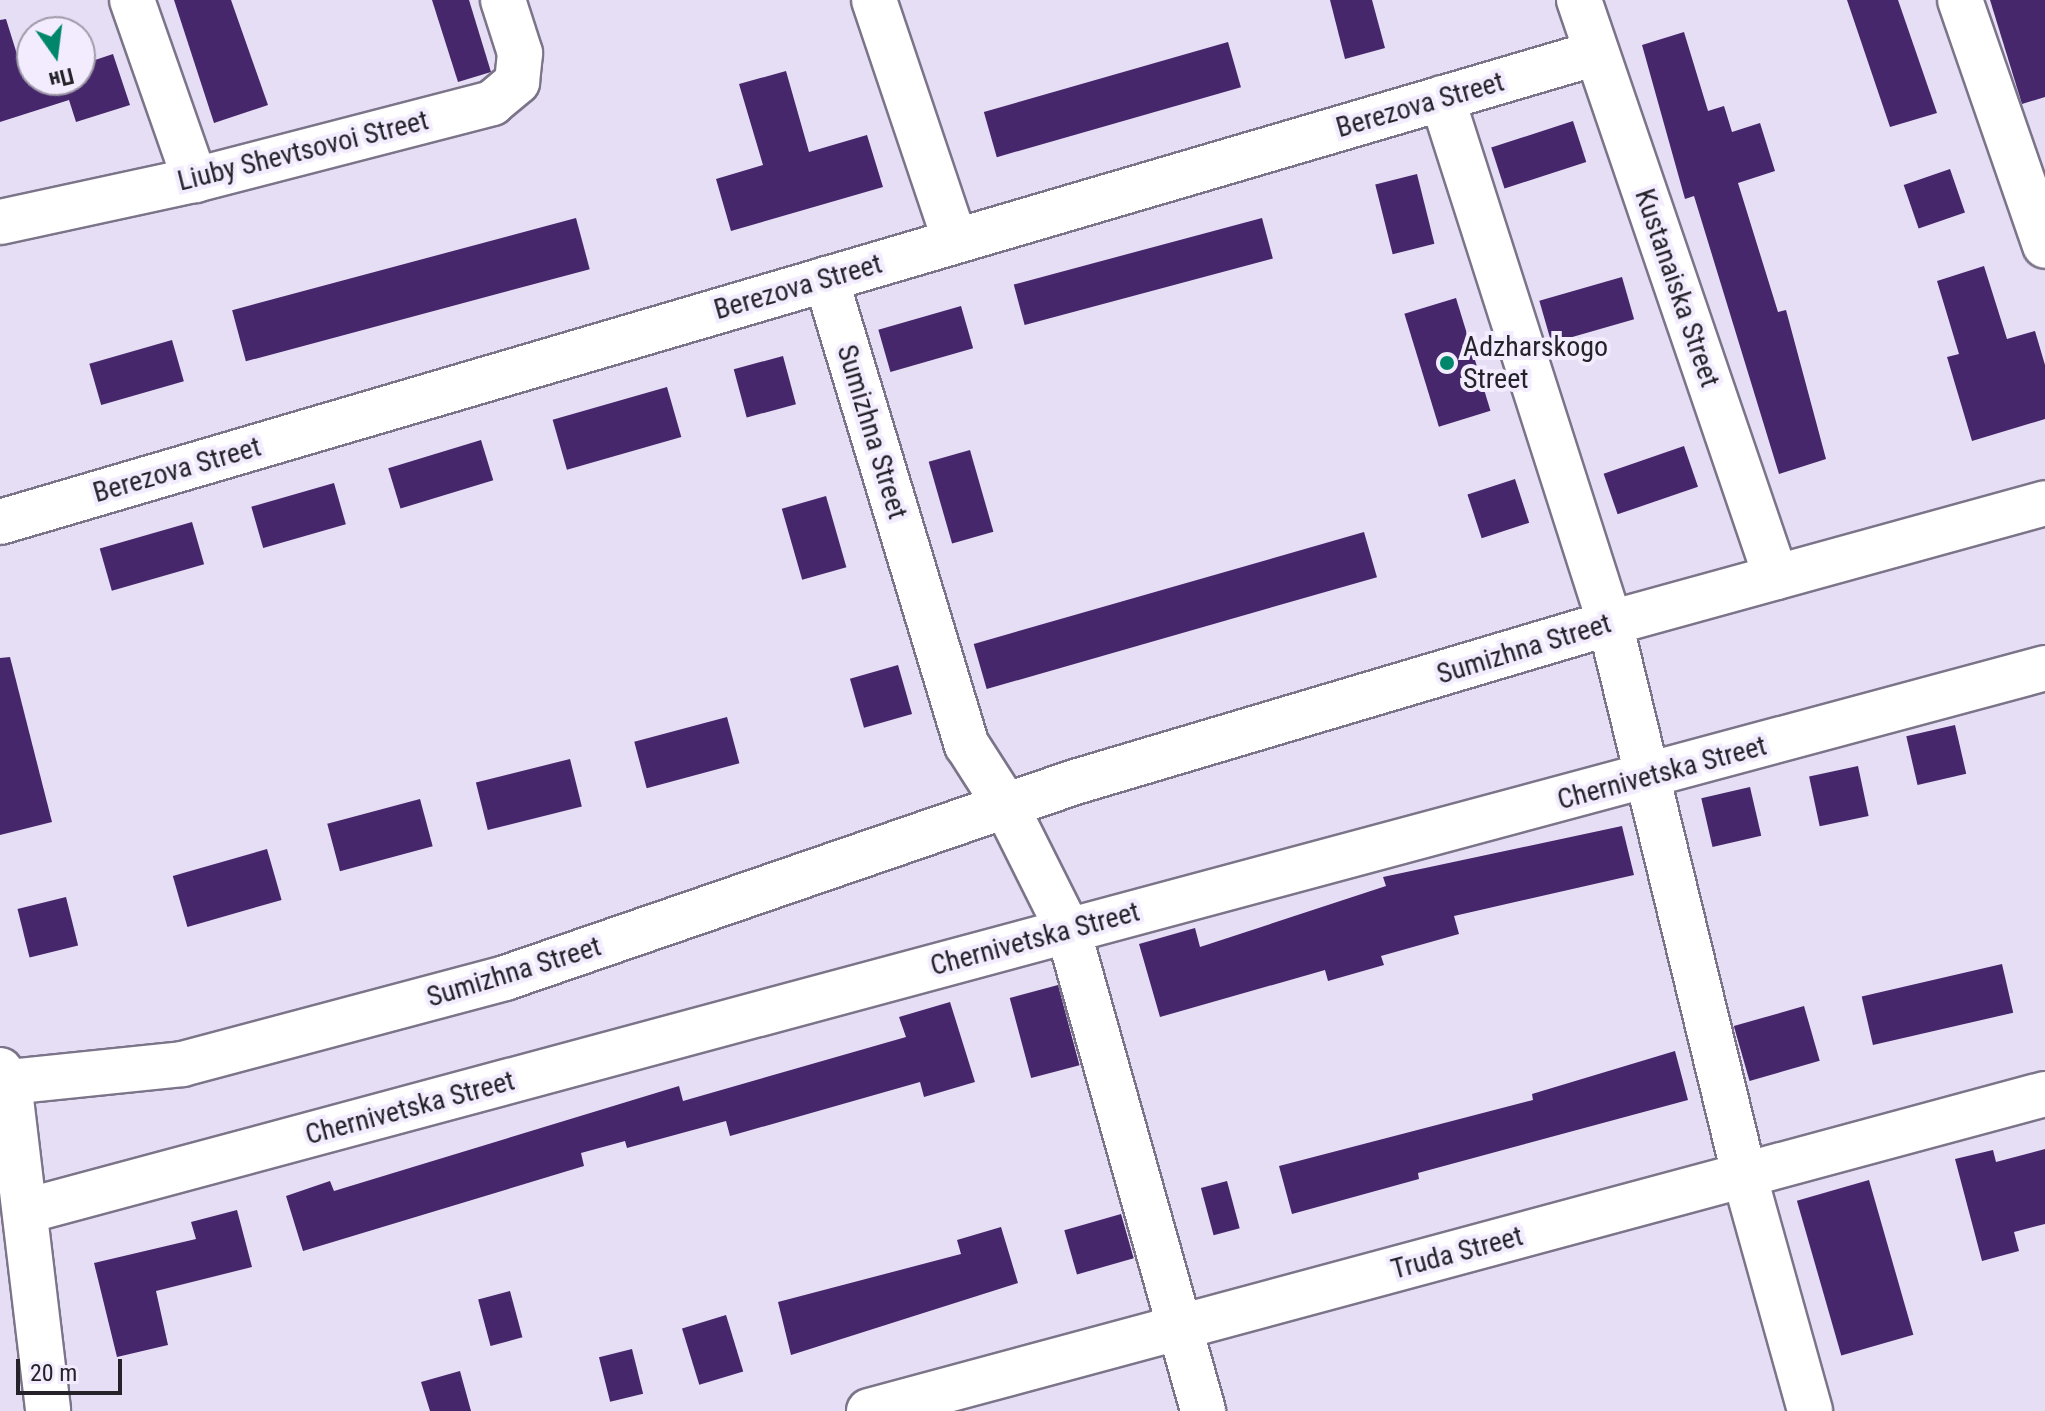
<!DOCTYPE html>
<html>
<head>
<meta charset="utf-8">
<style>
	body { margin:0 }
	#map { position:relative; width:2045px; height:1411px; overflow:hidden; background:#e6def5; font-family:"Roboto Condensed",sans-serif }
	div>[style] { position:absolute }
	.building>* { inset:0; background:#46276b; transform-origin:0 0 }
	.roads { filter:drop-shadow(2px 0 #7c7489) drop-shadow(-2px 0 #7c7489) drop-shadow(0 2px #7c7489) drop-shadow(0 -2px #7c7489) }
	.minor>* { height:44px; margin:-22px; padding:0 22px; transform-origin:22px; border-radius:22px; background:#fff }
	.dots>* { width:22px; height:22px; translate:-50% -50%; box-sizing:border-box; border:4px solid #f2ecfe; border-radius:50% }
	span { translate:-50% -50%; white-space:nowrap; text-align:center; line-height:1.15; -webkit-text-stroke:8px #f2ecfe; paint-order:stroke }
	.street-label { font-size:28px; color:#25222a }
	.poi-label { font-size:28px; color:#25222a }
	.left { translate:0 -50%; text-align:left }
	.north { position:absolute; left:16px; top:16px; width:80px; height:80px; box-sizing:border-box; background:#f2ecfe; border:2px solid #a09ba9; border-radius:50%; rotate:166deg; font-size:22px; font-weight:700; line-height:32px; text-align:center; color:#25222a }
	.north::after { content:''; display:block; margin:auto; width:28px; height:36px; background:#00876b; clip-path:polygon(50% 0,100% 100%,50% 72%,0 100%) }
	.scale { position:absolute; left:16px; top:1359px; width:106px; height:36px; box-sizing:border-box; border:4px solid #25222a; border-top:0; padding-left:10px; font-size:24px; line-height:28px; white-space:nowrap; color:#25222a; -webkit-text-stroke:6px #f2ecfe; paint-order:stroke }
</style>
</head>
<body>
<div id="map">
	<div class="building">
		<i style="clip-path:polygon(174px 0,231px 0,268px 105px,214px 123px)"></i>
		<i style="clip-path:polygon(432px 0,469px 0,491px 72px,458px 82px)"></i>
		<i style="clip-path:polygon(1330px 0,1372px 0,1385px 48px,1345px 59px)"></i>
		<i style="clip-path:polygon(1847px 0,1898px 0,1937px 113px,1890px 127px)"></i>
		<i style="clip-path:polygon(1990px 0,2045px 0,2045px 97px,2022px 104px)"></i>
		<i style="clip-path:polygon(6px 19px,25px 80px,80px 80px,80px 65px,113px 54px,130px 105px,76px 122px,69px 100px,0 122px,0 20px)"></i>
		<i style="clip-path:polygon(1684px 32px,1708px 111px,1724px 106px,1732px 132px,1760px 123px,1775px 171px,1738px 183px,1778px 312px,1786px 310px,1826px 459px,1779px 474px,1694px 196px,1685px 199px,1642px 45px)"></i>
		<i style="left:1228px;top:42px;width:47px;height:254px;rotate:74deg"></i>
		<i style="clip-path:polygon(786px 71px,809px 152px,867px 135px,883px 187px,731px 231px,716px 179px,763px 165px,739px 84px)"></i>
		<i style="left:1573px;top:121px;width:43px;height:86px;rotate:72deg"></i>
		<i style="left:1950px;top:169px;width:46px;height:49px;rotate:71deg"></i>
		<i style="left:1417px;top:174px;width:72px;height:43px;rotate:76deg"></i>
		<i style="left:576px;top:218px;width:53px;height:356px;rotate:75deg"></i>
		<i style="left:1262px;top:218px;width:42px;height:257px;rotate:75deg"></i>
		<i style="clip-path:polygon(1984px 266px,2007px 339px,2035px 331px,2045px 365px,2045px 419px,1972px 441px,1947px 357px,1959px 354px,1937px 281px)"></i>
		<i style="left:1622px;top:277px;width:44px;height:86px;rotate:74deg"></i>
		<i style="left:1456px;top:298px;width:118px;height:54px;rotate:73deg"></i>
		<i style="left:961px;top:306px;width:44px;height:86px;rotate:74deg"></i>
		<i style="left:172px;top:340px;width:43px;height:86px;rotate:74deg"></i>
		<i style="left:783px;top:356px;width:50px;height:51px;rotate:75deg"></i>
		<i style="left:667px;top:387px;width:52px;height:119px;rotate:74deg"></i>
		<i style="left:481px;top:440px;width:42px;height:97px;rotate:73deg"></i>
		<i style="left:1684px;top:446px;width:43px;height:85px;rotate:71deg"></i>
		<i style="left:970px;top:450px;width:85px;height:43px;rotate:74deg"></i>
		<i style="left:1515px;top:479px;width:46px;height:50px;rotate:72deg"></i>
		<i style="left:334px;top:483px;width:43px;height:86px;rotate:74deg"></i>
		<i style="left:826px;top:496px;width:74px;height:46px;rotate:74deg"></i>
		<i style="left:192px;top:522px;width:44px;height:96px;rotate:74deg"></i>
		<i style="left:1364px;top:532px;width:47px;height:406px;rotate:74deg"></i>
		<i style="clip-path:polygon(10px 657px,52px 822px,0 835px,0 658px)"></i>
		<i style="left:898px;top:665px;width:51px;height:50px;rotate:74deg"></i>
		<i style="left:727px;top:717px;width:48px;height:96px;rotate:75deg"></i>
		<i style="left:1955px;top:725px;width:50px;height:50px;rotate:77deg"></i>
		<i style="left:570px;top:759px;width:49px;height:97px;rotate:76deg"></i>
		<i style="left:1858px;top:766px;width:51px;height:50px;rotate:78deg"></i>
		<i style="left:1750px;top:787px;width:50px;height:50px;rotate:77deg"></i>
		<i style="left:420px;top:799px;width:49px;height:96px;rotate:75deg"></i>
		<i style="clip-path:polygon(1622px 826px,1634px 875px,1454px 916px,1459px 934px,1381px 956px,1384px 965px,1328px 981px,1325px 970px,1160px 1017px,1139px 944px,1195px 928px,1200px 947px,1386px 886px,1383px 877px)"></i>
		<i style="left:267px;top:849px;width:53px;height:98px;rotate:74deg"></i>
		<i style="left:66px;top:897px;width:50px;height:50px;rotate:76deg"></i>
		<i style="left:2002px;top:964px;width:50px;height:144px;rotate:77deg"></i>
		<i style="left:1058px;top:985px;width:83px;height:50px;rotate:75deg"></i>
		<i style="clip-path:polygon(950px 1002px,975px 1082px,924px 1097px,920px 1082px,730px 1136px,726px 1121px,627px 1148px,625px 1141px,581px 1153px,584px 1166px,303px 1251px,286px 1196px,330px 1181px,334px 1191px,679px 1086px,683px 1101px,906px 1037px,899px 1017px)"></i>
		<i style="left:1804px;top:1006px;width:57px;height:73px;rotate:74deg"></i>
		<i style="clip-path:polygon(1675px 1051px,1688px 1100px,1418px 1173px,1419px 1179px,1292px 1214px,1279px 1166px,1533px 1100px,1532px 1094px)"></i>
		<i style="clip-path:polygon(2045px 1149px,2045px 1224px,2014px 1232px,2019px 1251px,1982px 1261px,1955px 1159px,1993px 1150px,1996px 1162px)"></i>
		<i style="left:1869px;top:1180px;width:161px;height:75px;rotate:74deg"></i>
		<i style="left:1227px;top:1181px;width:49px;height:27px;rotate:75deg"></i>
		<i style="clip-path:polygon(237px 1210px,252px 1267px,156px 1291px,168px 1345px,117px 1357px,94px 1263px,196px 1239px,191px 1222px)"></i>
		<i style="left:1121px;top:1214px;width:46px;height:59px;rotate:74deg"></i>
		<i style="clip-path:polygon(1001px 1227px,1018px 1283px,791px 1355px,778px 1302px,961px 1254px,957px 1240px)"></i>
		<i style="left:510px;top:1291px;width:48px;height:33px;rotate:75deg"></i>
		<i style="left:726px;top:1315px;width:59px;height:46px;rotate:73deg"></i>
		<i style="left:632px;top:1349px;width:46px;height:34px;rotate:76deg"></i>
		<i style="clip-path:polygon(460px 1371px,471px 1411px,430px 1411px,421px 1382px)"></i>
	</div>
	<div class="roads">
		<div class="minor">
			<i style="left:132px;top:0;width:191px;rotate:70.7deg"></i>
			<i style="left:874px;top:0;width:254px;rotate:71.4deg"></i>
			<i style="left:1579px;top:0;width:610px;rotate:71.15deg"></i>
			<i style="left:1960px;top:0;width:260px;rotate:70.9deg"></i>
			<i style="left:1442px;top:98px;width:551px;rotate:72.26deg"></i>
			<i style="left:1610px;top:623px;width:567px;rotate:76.33deg"></i>
			<i style="left:1744px;top:1174px;width:246px;rotate:74.4deg"></i>
			<i style="left:0;top:222px;width:199px;rotate:-12.2deg"></i>
			<i style="left:195px;top:180px;width:307px;rotate:-14.5deg"></i>
			<i style="left:492px;top:103px;width:33px;rotate:-40deg"></i>
			<i style="left:517px;top:82px;width:29px;rotate:-84deg"></i>
			<i style="left:520px;top:53px;width:56px;rotate:-107.8deg"></i>
			<i style="left:826px;top:279px;width:487px;rotate:73.2deg"></i>
			<i style="left:967px;top:745px;width:72px;rotate:57.4deg"></i>
			<i style="left:1006px;top:806px;width:139px;rotate:63.4deg"></i>
			<i style="left:1068px;top:930px;width:500px;rotate:74.3deg"></i>
			<i style="left:0;top:522px;width:1664px;rotate:-16.37deg"></i>
			<i style="left:0;top:1070px;width:15px;rotate:53deg"></i>
			<i style="left:9px;top:1082px;width:331px;rotate:83.2deg"></i>
			<i style="left:9px;top:1082px;width:174px;rotate:-5.9deg"></i>
			<i style="left:182px;top:1064px;width:334px;rotate:-14.9deg"></i>
			<i style="left:505px;top:978px;width:603px;rotate:-18.98deg"></i>
			<i style="left:1075px;top:782px;width:558px;rotate:-16.55deg"></i>
			<i style="left:1610px;top:623px;width:451px;rotate:-15.4deg"></i>
			<i style="left:26px;top:1211px;width:2091px;rotate:-15.05deg"></i>
			<i style="left:869px;top:1411px;width:1218px;rotate:-15.09deg"></i>
		</div>
	</div>
	<div class="dots">
		<i style="left:1447px;top:363px;background:#00876b"></i>
	</div>
	<div class="street-label">
		<span style="left:1420px;top:105px;rotate:-16deg">Berezova Street</span>
		<span style="left:303px;top:151px;rotate:-14deg">Liuby Shevtsovoi Street</span>
		<span style="left:798px;top:287px;rotate:-16deg">Berezova Street</span>
		<span style="left:1677px;top:288px;rotate:71deg">Kustanaiska Street</span>
		<span style="left:872px;top:432px;rotate:73deg">Sumizhna Street</span>
		<span style="left:177px;top:470px;rotate:-16deg">Berezova Street</span>
		<span style="left:1524px;top:649px;rotate:-17deg">Sumizhna Street</span>
		<span style="left:1662px;top:773px;rotate:-15deg">Chernivetska Street</span>
		<span style="left:1035px;top:939px;rotate:-15deg">Chernivetska Street</span>
		<span style="left:514px;top:972px;rotate:-17deg">Sumizhna Street</span>
		<span style="left:410px;top:1108px;rotate:-15deg">Chernivetska Street</span>
		<span style="left:1457px;top:1253px;rotate:-15deg">Truda Street</span>
	</div>
	<div class="poi-label">
		<span class="left" style="left:1463px;top:363px">Adzharskogo<br>Street</span>
	</div>
	<div class="north">Пн</div>
	<div class="scale">20 m</div>
</div>
</body>
</html>
